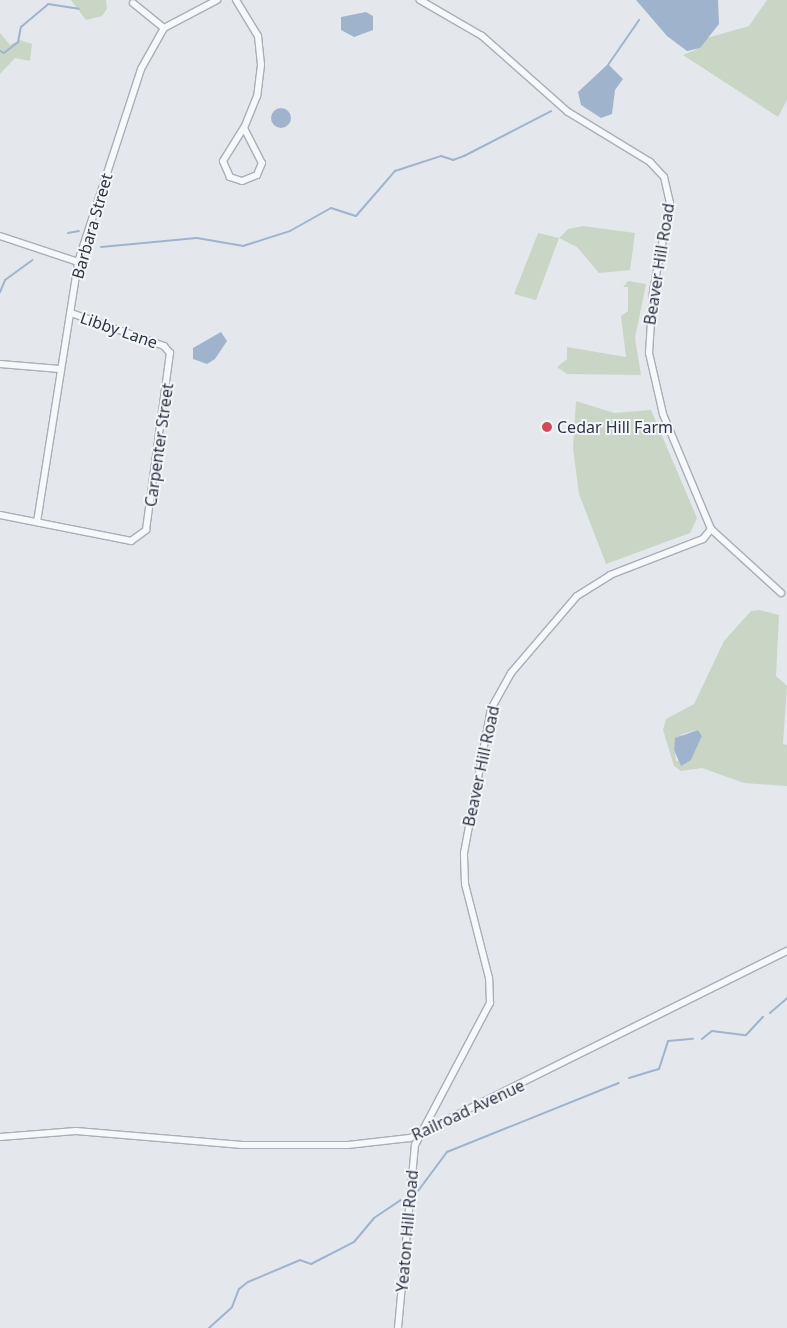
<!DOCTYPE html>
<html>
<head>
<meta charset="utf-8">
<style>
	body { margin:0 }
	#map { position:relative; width:787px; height:1328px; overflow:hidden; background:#e4e7ec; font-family:"Noto Sans",sans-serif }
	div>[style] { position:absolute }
	.green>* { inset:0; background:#c9d6c5 }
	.water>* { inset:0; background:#9fb4cc }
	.round { border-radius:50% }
	.stream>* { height:2px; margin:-1px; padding:0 1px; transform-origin:1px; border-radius:1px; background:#9fb4cc }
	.roads { filter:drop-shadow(1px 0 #a9aeb7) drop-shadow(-1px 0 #a9aeb7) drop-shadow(0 1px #a9aeb7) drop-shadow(0 -1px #a9aeb7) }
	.minor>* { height:6px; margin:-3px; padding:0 3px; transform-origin:3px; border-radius:3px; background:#f7f8fa }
	.dots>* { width:14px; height:14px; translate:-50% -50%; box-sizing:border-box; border:2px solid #f4f6f9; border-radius:50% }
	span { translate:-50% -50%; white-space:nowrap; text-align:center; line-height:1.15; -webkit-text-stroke:4px #f4f6f9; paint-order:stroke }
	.street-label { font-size:16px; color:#2b3445 }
	.poi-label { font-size:16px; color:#2b3445 }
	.left { translate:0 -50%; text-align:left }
</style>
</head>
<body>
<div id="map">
	<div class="green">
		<i style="clip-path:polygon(71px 0,106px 0,107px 9px,102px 16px,86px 20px)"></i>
		<i style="clip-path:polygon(767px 0,787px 0,787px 100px,778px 117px,683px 55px,700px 48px,707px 38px,749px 26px)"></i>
		<i style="clip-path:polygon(0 33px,10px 45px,20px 40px,32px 44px,30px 61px,15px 58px,0 74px)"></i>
		<i style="clip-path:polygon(583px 226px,635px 233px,630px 270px,599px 273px,577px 247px,559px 238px,536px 300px,514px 294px,538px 233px,559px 238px,568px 229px)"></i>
		<i style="clip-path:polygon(628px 281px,646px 284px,635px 338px,641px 375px,567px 374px,557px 367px,567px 359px,567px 347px,626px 357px,621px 316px,628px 311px,628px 287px,623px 287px)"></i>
		<i style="clip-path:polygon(576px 401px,614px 413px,651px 410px,697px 518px,690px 533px,606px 564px,579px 494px,573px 448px)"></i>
		<i style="clip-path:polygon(evenodd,759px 610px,779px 615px,776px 676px,787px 686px,783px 744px,787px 745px,787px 786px,744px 783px,702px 768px,681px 771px,674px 766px,663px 730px,666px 719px,694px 704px,724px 641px,751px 611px,759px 610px,698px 730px,702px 736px,691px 760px,676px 761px,674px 745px,682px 734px,698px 730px)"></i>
	</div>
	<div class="water">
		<i style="clip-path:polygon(636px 0,718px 0,719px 24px,700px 48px,687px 51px,667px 36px)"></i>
		<i style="clip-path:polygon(366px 12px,373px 16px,373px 30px,354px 37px,341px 30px,341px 17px)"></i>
		<i style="clip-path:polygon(608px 64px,623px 79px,615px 90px,612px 114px,601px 118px,581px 105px,578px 92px)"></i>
		<i class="round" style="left:271px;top:108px;width:20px;height:20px"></i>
		<i style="clip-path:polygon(221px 332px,227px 341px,215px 359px,207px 364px,193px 359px,193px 348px)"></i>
		<i style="clip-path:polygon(698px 730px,702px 736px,691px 760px,681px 766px,674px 750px,675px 738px)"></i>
	</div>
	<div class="stream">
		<i style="left:0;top:51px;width:4px;rotate:27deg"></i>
		<i style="left:4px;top:53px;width:18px;rotate:-38deg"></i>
		<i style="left:18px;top:42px;width:15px;rotate:-79deg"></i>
		<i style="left:21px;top:27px;width:35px;rotate:-40deg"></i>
		<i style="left:48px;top:4px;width:31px;rotate:9deg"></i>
		<i style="left:608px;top:65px;width:55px;rotate:-55.4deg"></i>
		<i style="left:68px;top:233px;width:11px;rotate:-10deg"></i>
		<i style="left:101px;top:247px;width:96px;rotate:-5.4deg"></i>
		<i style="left:197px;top:238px;width:47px;rotate:9.9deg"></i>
		<i style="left:243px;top:246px;width:49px;rotate:-17.7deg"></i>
		<i style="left:290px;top:231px;width:47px;rotate:-29.3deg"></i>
		<i style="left:331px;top:208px;width:26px;rotate:18deg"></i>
		<i style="left:356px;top:216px;width:60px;rotate:-49.1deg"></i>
		<i style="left:395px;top:171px;width:48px;rotate:-18.1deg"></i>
		<i style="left:441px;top:156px;width:13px;rotate:18deg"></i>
		<i style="left:453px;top:160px;width:12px;rotate:-20deg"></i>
		<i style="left:464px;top:156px;width:98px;rotate:-27.3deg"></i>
		<i style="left:0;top:292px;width:13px;rotate:-67deg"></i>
		<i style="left:5px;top:280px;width:34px;rotate:-36deg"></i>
		<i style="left:770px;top:1013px;width:23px;rotate:-41deg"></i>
		<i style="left:702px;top:1039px;width:13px;rotate:-39deg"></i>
		<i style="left:712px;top:1031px;width:34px;rotate:7deg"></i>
		<i style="left:746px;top:1035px;width:25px;rotate:-47deg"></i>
		<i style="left:629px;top:1078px;width:31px;rotate:-17deg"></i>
		<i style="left:659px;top:1069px;width:29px;rotate:-72deg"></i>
		<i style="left:668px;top:1041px;width:25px;rotate:-5deg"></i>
		<i style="left:418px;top:1191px;width:49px;rotate:-53.4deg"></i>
		<i style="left:447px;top:1152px;width:185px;rotate:-21.9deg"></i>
		<i style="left:209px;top:1328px;width:31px;rotate:-42deg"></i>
		<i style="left:232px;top:1307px;width:19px;rotate:-69deg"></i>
		<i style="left:239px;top:1289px;width:11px;rotate:-38deg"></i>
		<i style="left:248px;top:1282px;width:56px;rotate:-22.9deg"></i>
		<i style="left:300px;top:1260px;width:12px;rotate:20deg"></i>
		<i style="left:311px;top:1264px;width:48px;rotate:-27.1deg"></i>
		<i style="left:354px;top:1242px;width:31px;rotate:-50deg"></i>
		<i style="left:374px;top:1218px;width:32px;rotate:-34deg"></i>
	</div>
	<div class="roads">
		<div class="minor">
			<i style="left:236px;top:0;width:42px;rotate:58.6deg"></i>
			<i style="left:258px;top:36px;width:29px;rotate:84deg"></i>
			<i style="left:261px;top:65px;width:31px;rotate:97deg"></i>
			<i style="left:257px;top:96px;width:35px;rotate:112deg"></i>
			<i style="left:133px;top:3px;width:40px;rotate:39deg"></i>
			<i style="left:244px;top:128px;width:39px;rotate:63deg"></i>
			<i style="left:262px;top:163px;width:13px;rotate:113deg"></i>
			<i style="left:257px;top:175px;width:16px;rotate:158deg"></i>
			<i style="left:242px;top:181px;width:13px;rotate:-162deg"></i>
			<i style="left:230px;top:177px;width:17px;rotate:-114deg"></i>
			<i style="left:223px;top:161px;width:39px;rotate:-58deg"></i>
			<i style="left:0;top:236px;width:82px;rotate:18.4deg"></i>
			<i style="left:0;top:364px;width:60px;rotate:4.8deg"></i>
			<i style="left:0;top:515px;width:134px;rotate:11.2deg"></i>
			<i style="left:131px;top:541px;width:19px;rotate:-36deg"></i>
			<i style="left:146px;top:530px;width:179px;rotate:-82.3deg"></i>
			<i style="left:170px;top:353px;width:9px;rotate:-131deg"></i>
			<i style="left:164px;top:346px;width:99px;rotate:-160.5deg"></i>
			<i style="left:37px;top:522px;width:263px;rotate:-81deg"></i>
			<i style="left:78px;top:262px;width:203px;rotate:-71.9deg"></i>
			<i style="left:141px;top:69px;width:47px;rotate:-60.7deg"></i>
			<i style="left:164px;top:28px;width:60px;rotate:-27.8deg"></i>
			<i style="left:711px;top:529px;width:95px;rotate:42.4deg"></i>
			<i style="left:0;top:1137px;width:76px;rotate:-4.5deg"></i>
			<i style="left:76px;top:1131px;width:167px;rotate:4.8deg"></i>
			<i style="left:242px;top:1145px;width:106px"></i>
			<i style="left:348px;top:1145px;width:62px;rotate:-6.4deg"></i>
			<i style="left:410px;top:1138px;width:421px;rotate:-26.4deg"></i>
			<i style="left:398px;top:1328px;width:184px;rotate:-84.7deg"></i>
			<i style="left:415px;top:1145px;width:161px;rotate:-62.2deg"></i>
			<i style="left:490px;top:1003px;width:25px;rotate:-92deg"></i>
			<i style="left:489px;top:978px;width:97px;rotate:-104.3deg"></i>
			<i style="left:465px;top:884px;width:31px;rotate:-92deg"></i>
			<i style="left:464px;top:853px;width:147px;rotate:-79.4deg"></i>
			<i style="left:491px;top:709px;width:41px;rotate:-60.9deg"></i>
			<i style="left:511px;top:673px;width:101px;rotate:-49.4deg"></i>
			<i style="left:577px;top:596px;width:39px;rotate:-32deg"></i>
			<i style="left:610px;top:575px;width:100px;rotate:-21.2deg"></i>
			<i style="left:703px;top:539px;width:13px;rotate:-51deg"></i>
			<i style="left:711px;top:529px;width:125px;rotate:-112.7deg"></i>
			<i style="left:663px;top:414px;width:63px;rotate:-102.9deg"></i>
			<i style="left:649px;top:353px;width:62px;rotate:-86.3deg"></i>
			<i style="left:653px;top:291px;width:90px;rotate:-79.1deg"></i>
			<i style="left:670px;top:203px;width:27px;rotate:-103deg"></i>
			<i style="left:664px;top:177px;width:21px;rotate:-133deg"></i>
			<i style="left:650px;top:162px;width:96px;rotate:-148.6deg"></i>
			<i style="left:568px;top:112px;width:115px;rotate:-138.5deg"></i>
			<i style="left:482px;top:36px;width:72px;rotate:-149.9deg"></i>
		</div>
	</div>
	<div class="dots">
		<i style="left:547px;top:427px;background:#d1495b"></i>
	</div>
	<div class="street-label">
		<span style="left:92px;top:226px;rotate:-74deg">Barbara Street</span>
		<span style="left:659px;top:264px;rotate:-81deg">Beaver Hill Road</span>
		<span style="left:119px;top:330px;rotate:19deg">Libby Lane</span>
		<span style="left:159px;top:445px;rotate:-82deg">Carpenter Street</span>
		<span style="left:481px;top:766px;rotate:-78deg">Beaver Hill Road</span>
		<span style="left:468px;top:1110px;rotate:-25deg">Railroad Avenue</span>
		<span style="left:407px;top:1231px;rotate:-85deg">Yeaton Hill Road</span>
	</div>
	<div class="poi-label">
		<span class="left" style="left:557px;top:427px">Cedar Hill Farm</span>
	</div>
</div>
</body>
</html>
